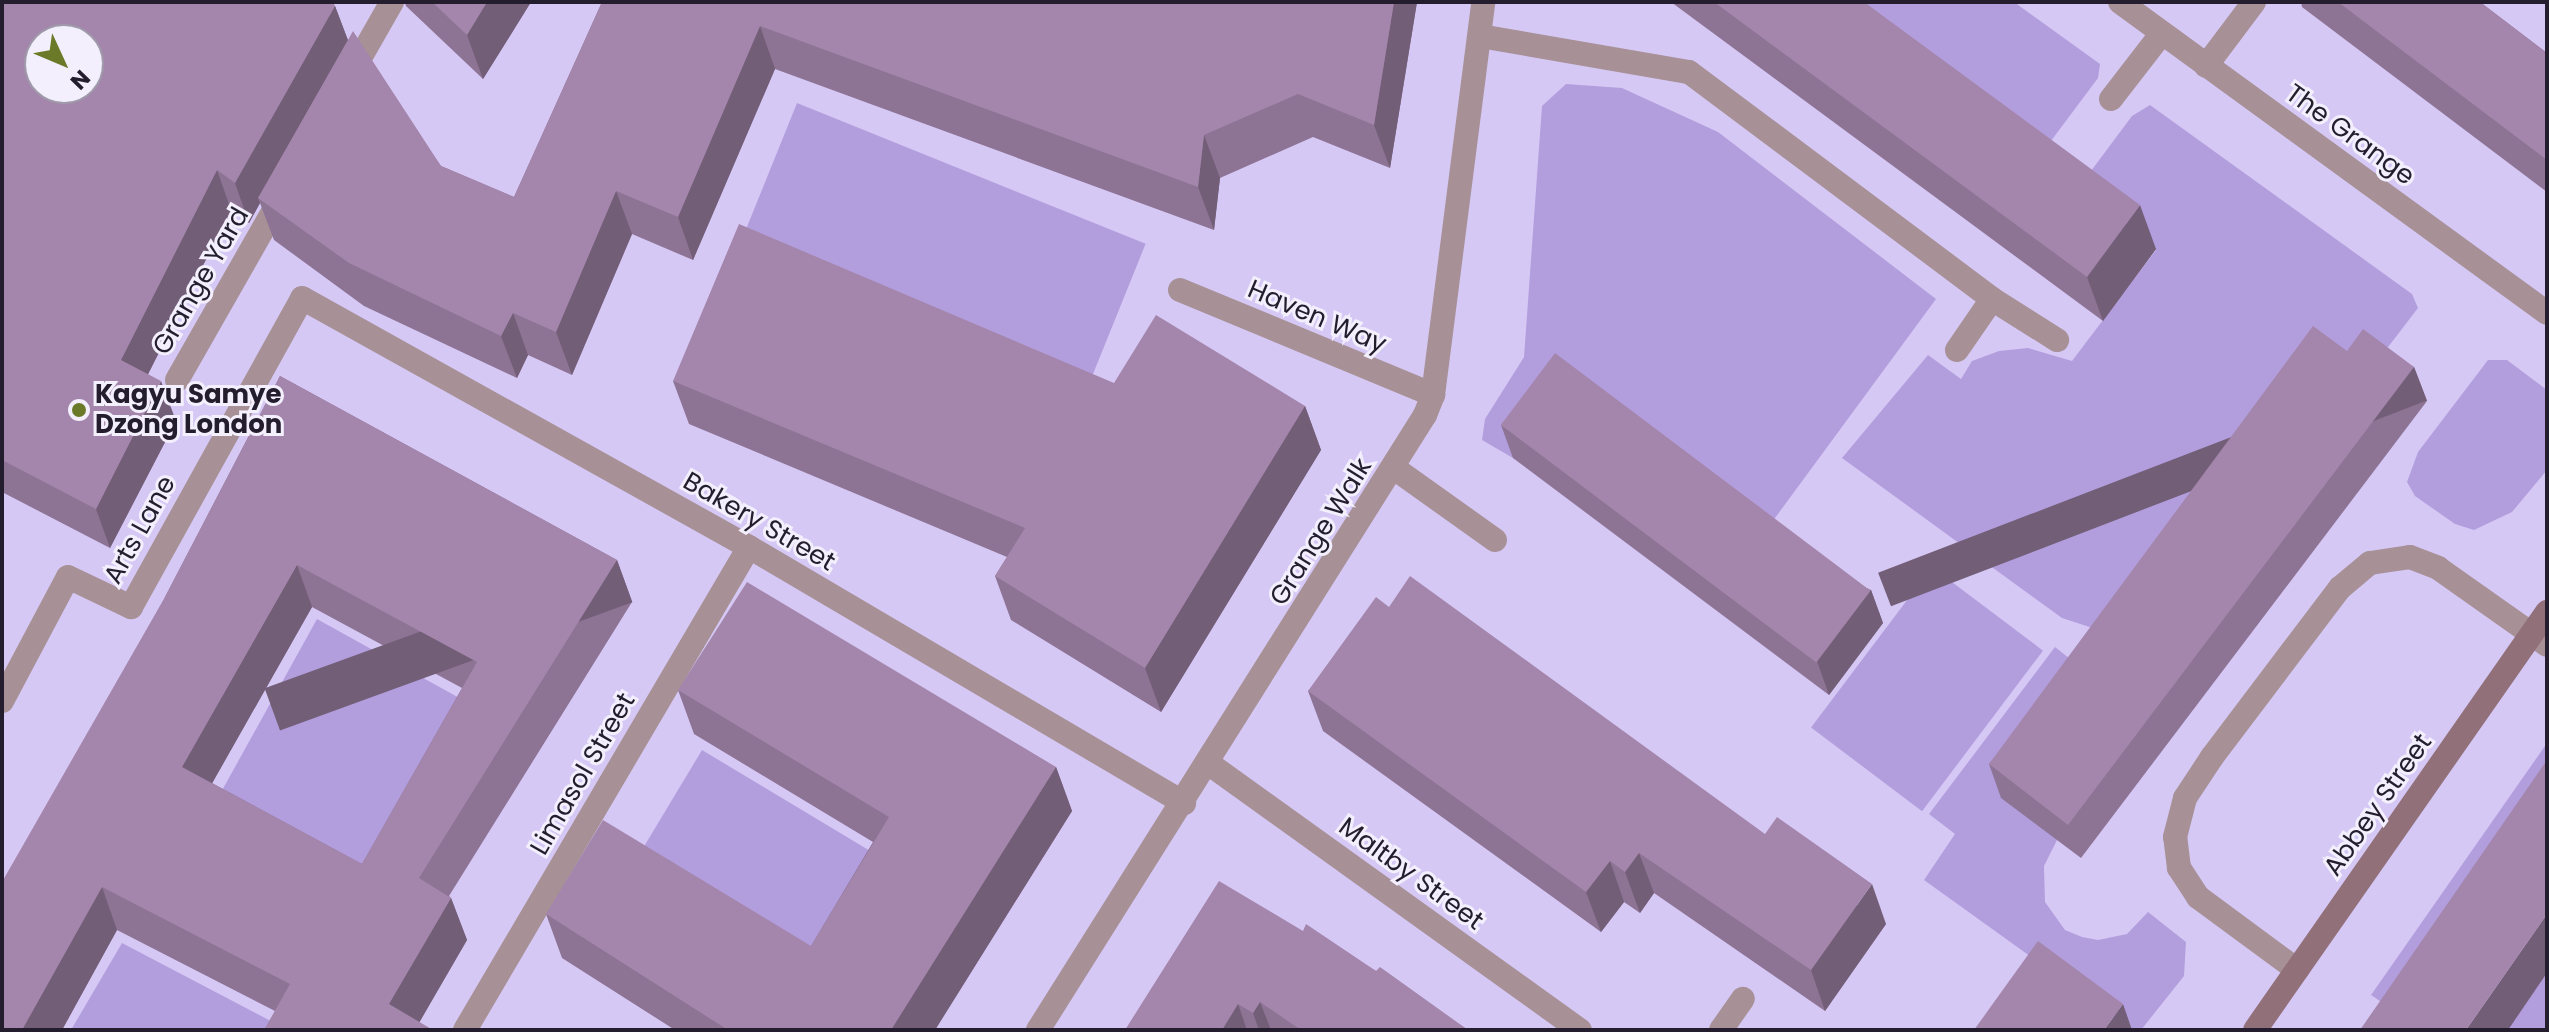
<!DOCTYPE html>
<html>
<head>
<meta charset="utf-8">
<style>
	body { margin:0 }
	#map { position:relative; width:2549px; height:1032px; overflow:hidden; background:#d6c8f5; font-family:Poppins,sans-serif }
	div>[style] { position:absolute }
	.green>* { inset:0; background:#b29edd; transform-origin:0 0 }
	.lane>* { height:24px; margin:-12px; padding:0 12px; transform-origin:12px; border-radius:12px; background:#a79096 }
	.street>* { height:24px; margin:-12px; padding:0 12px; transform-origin:12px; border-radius:12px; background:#a79096 }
	.secondary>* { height:24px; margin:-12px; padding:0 12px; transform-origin:12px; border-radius:12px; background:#91707a }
	.wall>* { inset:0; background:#8d7394 }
	.shaded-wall>* { inset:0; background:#735e78; transform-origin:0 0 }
	.building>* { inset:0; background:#a486ac; transform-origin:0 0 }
	.dots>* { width:22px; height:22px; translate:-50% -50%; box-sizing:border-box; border:4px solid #f3effd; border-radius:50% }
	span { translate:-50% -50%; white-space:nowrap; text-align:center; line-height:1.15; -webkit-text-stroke:6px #f3effd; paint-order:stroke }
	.street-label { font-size:26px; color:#231d2e }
	.poi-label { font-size:26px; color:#231d2e; font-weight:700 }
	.left { translate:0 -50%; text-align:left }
	.frame { position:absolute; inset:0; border:4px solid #231d2e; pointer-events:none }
	.north { position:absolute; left:24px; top:24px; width:80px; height:80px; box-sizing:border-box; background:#f3effd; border:2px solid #a09baa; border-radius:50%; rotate:134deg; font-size:22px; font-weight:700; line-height:32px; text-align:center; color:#231d2e }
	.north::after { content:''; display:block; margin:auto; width:28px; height:36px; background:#6b7a28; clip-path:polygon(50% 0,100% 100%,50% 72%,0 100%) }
</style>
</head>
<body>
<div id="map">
	<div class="green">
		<i style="clip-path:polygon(1820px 2px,2014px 2px,2100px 64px,2098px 78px,2036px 161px)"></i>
		<i style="clip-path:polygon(1566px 84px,1622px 88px,1718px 132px,1936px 299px,1764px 533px,1513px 458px,1482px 440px,1485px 419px,1524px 357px,1542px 106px)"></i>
		<i style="left:797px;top:103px;width:376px;height:148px;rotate:22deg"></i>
		<i style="clip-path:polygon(2150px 105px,2412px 294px,2418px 308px,2359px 385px,2117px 636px,2062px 618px,1842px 458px,1928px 355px,1961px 379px,1972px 361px,1999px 351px,2028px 348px,2072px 361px,2156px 250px,2076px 191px,2132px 116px)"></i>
		<i style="clip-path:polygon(2488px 360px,2507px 360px,2547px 390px,2547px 470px,2512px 512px,2474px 530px,2455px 524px,2415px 496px,2407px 482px,2418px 452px)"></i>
		<i style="left:1932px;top:567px;width:139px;height:201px;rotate:37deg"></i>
		<i style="left:317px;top:619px;width:189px;height:214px;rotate:29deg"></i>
		<i style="clip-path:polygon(2055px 647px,2093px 677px,2057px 840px,2044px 866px,2045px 902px,2065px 930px,2082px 937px,2098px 940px,2127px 934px,2148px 912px,2186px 942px,2184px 976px,2141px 1030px,2133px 1030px,1924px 880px,1955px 834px,1929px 814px)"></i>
		<i style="clip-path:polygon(2547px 743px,2547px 819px,2408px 1020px,2371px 995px)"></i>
		<i style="left:702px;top:750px;width:221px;height:129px;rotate:31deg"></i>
		<i style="clip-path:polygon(122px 943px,288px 1030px,71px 1030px)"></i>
		<i style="clip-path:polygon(2547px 973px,2547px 1030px,2507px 1030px)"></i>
	</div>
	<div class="lane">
		<i style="left:1480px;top:36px;width:212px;rotate:9.8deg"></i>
		<i style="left:1689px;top:72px;width:379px;rotate:36.8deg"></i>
		<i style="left:1992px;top:299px;width:77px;rotate:32.2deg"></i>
		<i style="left:2206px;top:66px;width:80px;rotate:-53.1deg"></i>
		<i style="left:2111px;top:99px;width:83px;rotate:-52.3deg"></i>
		<i style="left:1957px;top:350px;width:62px;rotate:-55.5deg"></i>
		<i style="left:2px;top:701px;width:140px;rotate:-62deg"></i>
		<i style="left:68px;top:577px;width:70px;rotate:25.5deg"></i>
		<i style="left:131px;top:607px;width:353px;rotate:-61deg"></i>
		<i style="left:2297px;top:970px;width:123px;rotate:-143.6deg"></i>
		<i style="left:2198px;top:897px;width:35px;rotate:-123deg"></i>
		<i style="left:2179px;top:868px;width:31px;rotate:-97deg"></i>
		<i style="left:2175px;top:837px;width:40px;rotate:-75.6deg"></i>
		<i style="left:2185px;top:798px;width:49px;rotate:-56.6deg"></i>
		<i style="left:2212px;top:757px;width:212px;rotate:-52.9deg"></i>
		<i style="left:2340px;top:588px;width:39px;rotate:-40deg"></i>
		<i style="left:2370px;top:563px;width:40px;rotate:-8.5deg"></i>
		<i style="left:2410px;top:557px;width:30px;rotate:21deg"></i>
		<i style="left:2438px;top:568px;width:133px;rotate:35.2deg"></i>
		<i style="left:1721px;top:1030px;width:38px;rotate:-55deg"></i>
	</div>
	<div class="street">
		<i style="left:2120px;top:2px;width:528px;rotate:36.07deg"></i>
		<i style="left:348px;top:79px;width:89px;rotate:-60.3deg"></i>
		<i style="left:1180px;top:290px;width:274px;rotate:22.5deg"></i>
		<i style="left:302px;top:298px;width:512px;rotate:29.12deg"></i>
		<i style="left:749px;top:547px;width:505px;rotate:30.48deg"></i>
		<i style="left:177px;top:380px;width:214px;rotate:-60.3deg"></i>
		<i style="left:1394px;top:468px;width:124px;rotate:35.5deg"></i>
		<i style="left:1208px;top:763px;width:458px;rotate:35.7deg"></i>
		<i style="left:465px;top:1030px;width:560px;rotate:-59.54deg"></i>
		<i style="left:1038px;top:1030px;width:727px;rotate:-57.82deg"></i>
		<i style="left:1425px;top:415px;width:22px;rotate:-68deg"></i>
		<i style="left:1433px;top:395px;width:396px;rotate:-82.7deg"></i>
	</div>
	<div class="secondary">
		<i style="left:2255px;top:1030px;width:510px;rotate:-55.06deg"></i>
	</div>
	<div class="wall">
		<i style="clip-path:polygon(2px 2px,335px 6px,348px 40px,441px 166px,514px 197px,602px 2px,1417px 2px,1390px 168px,1313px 137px,1220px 178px,1214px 230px,775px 69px,693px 260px,632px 234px,572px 375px,528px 355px,517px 378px,364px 306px,274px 240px,260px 203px,249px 223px,231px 210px,148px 374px,176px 421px,110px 548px,2px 492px)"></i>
		<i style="clip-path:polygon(405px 2px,531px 2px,483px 79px,406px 6px)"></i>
		<i style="clip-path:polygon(1671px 2px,1864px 2px,2156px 249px,2103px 321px)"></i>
		<i style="clip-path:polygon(2301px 2px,2480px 2px,2547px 53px,2547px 192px,2302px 7px)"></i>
		<i style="clip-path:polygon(2347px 351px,2414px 367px,2427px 401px,2081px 858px,2001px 798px,1989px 764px)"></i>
		<i style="clip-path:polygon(evenodd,280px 376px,617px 560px,632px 602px,449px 896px,451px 898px,467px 940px,419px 1022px,275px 1011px,117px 930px,62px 1030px,2px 1030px,165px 597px,280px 376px,312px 607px,462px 688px,362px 864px,212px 783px,312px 607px)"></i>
		<i style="clip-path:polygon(673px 381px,1114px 383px,1305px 406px,1321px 450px,1161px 712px,1011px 620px,995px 576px,1007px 557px,689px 424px)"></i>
		<i style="clip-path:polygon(1501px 425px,1871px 590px,1883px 623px,1829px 695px,1513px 458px)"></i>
		<i style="clip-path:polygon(1389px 607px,1886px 924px,1825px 1011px,1654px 893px,1640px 913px,1624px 902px,1601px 932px,1323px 731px,1308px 691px)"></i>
		<i style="clip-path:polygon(678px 690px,1056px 767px,1072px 811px,935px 1030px,675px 1030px,562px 958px,546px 914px,811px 946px,873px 842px,694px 734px)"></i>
		<i style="clip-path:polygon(1303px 931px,1376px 971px,1468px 1030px,1125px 1030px)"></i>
	</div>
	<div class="shaded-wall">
		<i style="clip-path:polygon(487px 2px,531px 2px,483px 79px,467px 35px)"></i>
		<i style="clip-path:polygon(1394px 2px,1417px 2px,1390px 168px,1374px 125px)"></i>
		<i style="clip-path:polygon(335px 6px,350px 46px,258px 198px,260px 203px,249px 223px,235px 183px)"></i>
		<i style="clip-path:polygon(760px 26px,775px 69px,693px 260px,678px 217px)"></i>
		<i style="clip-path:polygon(1204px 135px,1220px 178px,1214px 230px,1198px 187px)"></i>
		<i style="clip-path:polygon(217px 170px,231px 210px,135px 400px,121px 360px)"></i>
		<i style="clip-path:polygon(616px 191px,632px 234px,572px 375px,556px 332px)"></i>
		<i style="clip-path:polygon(2140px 205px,2156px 249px,2103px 321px,2087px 277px)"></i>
		<i style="clip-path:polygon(513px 313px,528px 355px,517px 378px,501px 336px)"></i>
		<i style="left:2414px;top:367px;width:36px;height:574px;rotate:69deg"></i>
		<i style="clip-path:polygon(161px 381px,176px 421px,110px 548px,96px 509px)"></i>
		<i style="clip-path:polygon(1305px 406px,1321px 450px,1161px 712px,1145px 668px)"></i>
		<i style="left:617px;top:560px;width:45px;height:375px;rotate:70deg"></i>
		<i style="clip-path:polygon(297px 565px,312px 607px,197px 810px,182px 767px)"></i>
		<i style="clip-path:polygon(1871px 590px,1883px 623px,1829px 695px,1817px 661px)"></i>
		<i style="clip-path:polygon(1056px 767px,1072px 811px,935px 1030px,891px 1030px)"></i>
		<i style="clip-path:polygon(1639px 853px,1654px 893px,1640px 913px,1625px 872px)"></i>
		<i style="clip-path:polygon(1610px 861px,1624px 902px,1601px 932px,1586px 892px)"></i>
		<i style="clip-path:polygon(1872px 884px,1886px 924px,1825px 1011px,1811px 970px)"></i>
		<i style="clip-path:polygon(102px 887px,117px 930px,62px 1030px,22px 1030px)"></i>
		<i style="clip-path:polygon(451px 898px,467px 940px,415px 1030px,389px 1004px)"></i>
		<i style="clip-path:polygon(2547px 914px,2547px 973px,2508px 1030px,2466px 1030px)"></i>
		<i style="clip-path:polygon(1260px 1002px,1271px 1030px,1259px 1030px,1253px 1013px)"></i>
		<i style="clip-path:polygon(1238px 1004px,1247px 1030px,1222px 1030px)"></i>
		<i style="clip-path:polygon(2123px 1004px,2132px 1030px,2104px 1030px)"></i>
	</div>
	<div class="building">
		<i style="clip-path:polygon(evenodd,2px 2px,333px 2px,335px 6px,235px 183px,217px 170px,121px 360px,161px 381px,96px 509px,2px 460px,2px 2px,40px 40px,88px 40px,88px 88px,40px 88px,40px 40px)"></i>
		<i style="clip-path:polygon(432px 2px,487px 2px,467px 35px)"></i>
		<i style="clip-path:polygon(602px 2px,1394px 2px,1374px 125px,1298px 94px,1204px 135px,1198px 187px,760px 26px,678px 217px,616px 191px,556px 332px,513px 313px,501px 336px,349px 263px,258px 198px,353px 31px,441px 166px,514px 197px)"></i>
		<i style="clip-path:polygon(1714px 2px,1864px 2px,2140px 205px,2087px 277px)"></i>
		<i style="clip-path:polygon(2338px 2px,2480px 2px,2547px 53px,2547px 160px)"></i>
		<i style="clip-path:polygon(739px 224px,1114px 383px,1156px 315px,1305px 406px,1145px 668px,995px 576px,1025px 528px,673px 381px)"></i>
		<i style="clip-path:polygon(2313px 326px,2347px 351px,2363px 329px,2414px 367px,2068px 825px,1989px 764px)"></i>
		<i style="left:1555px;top:353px;width:395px;height:90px;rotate:37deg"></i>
		<i style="clip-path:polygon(evenodd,280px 376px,617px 560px,419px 878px,451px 898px,389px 1004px,433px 1030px,264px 1030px,290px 984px,102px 887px,22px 1030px,2px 1030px,2px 882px,165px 597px,280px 376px,297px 565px,477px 662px,362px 864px,182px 767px,297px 565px)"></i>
		<i style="clip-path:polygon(1410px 576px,1765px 834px,1777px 817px,1872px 884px,1811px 970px,1639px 853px,1625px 872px,1610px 861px,1586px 892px,1308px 691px,1376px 597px,1389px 607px)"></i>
		<i style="clip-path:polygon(747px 582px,1056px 767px,891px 1030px,728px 1030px,546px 914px,603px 820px,811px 946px,889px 817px,678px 690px)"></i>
		<i style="clip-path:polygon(2547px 760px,2547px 914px,2466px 1030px,2360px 1030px)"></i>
		<i style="clip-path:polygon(1219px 881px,1303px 931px,1306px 924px,1376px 971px,1380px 967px,1468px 1030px,1301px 1030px,1260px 1002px,1253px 1013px,1238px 1004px,1222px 1030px,1125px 1030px)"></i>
		<i style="clip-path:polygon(2038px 941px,2123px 1004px,2104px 1030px,1974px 1030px)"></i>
	</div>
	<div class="dots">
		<i style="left:79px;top:410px;background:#6b7a28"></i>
	</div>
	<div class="street-label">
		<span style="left:2350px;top:135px;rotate:36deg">The Grange</span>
		<span style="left:201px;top:281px;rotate:-60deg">Grange Yard</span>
		<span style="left:1317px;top:317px;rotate:23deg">Haven Way</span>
		<span style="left:759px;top:522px;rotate:30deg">Bakery Street</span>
		<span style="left:140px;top:530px;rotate:-61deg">Arts Lane</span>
		<span style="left:1321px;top:532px;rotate:-58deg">Grange Walk</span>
		<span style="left:583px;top:774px;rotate:-60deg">Limasol Street</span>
		<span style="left:2378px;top:805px;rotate:-55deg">Abbey Street</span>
		<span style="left:1411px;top:874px;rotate:36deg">Maltby Street</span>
	</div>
	<div class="poi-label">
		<span class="left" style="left:95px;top:410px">Kagyu Samye<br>Dzong London</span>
	</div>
	<div class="frame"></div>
	<div class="north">N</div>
</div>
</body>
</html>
